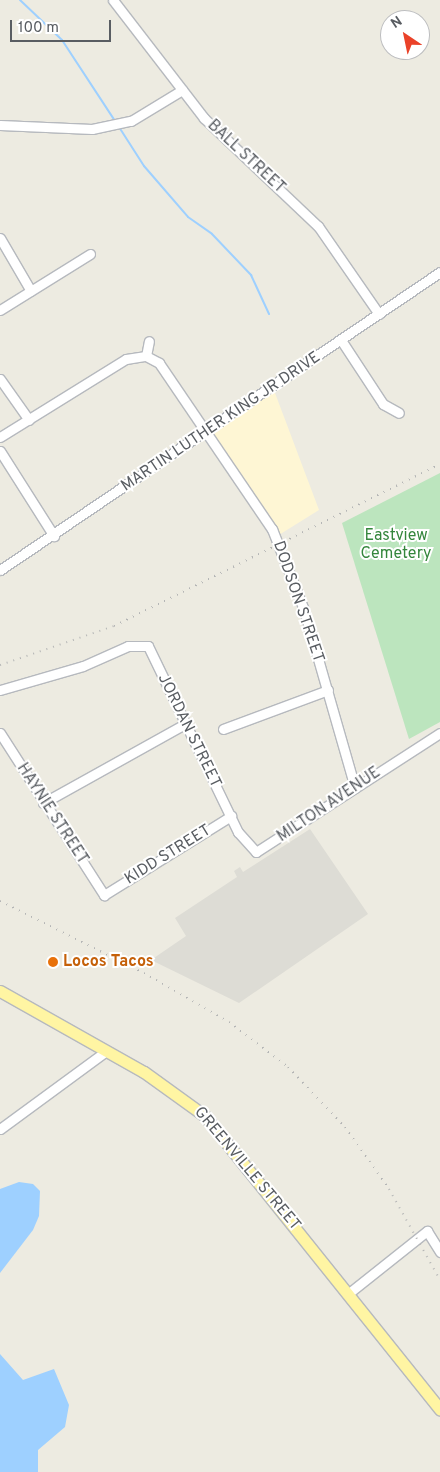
<!DOCTYPE html>
<html>
<head>
<meta charset="utf-8">
<style>
	body { margin:0 }
	#map { position:relative; width:440px; height:1472px; overflow:hidden; background:#edebe1; font-family:Overpass,sans-serif }
	div>[style] { position:absolute }
	.commercial>* { inset:0; background:#fef6d4 }
	.industrial>* { inset:0; background:#dddcd5 }
	.green>* { inset:0; background:#bce5be }
	.water>* { inset:0; background:#9ed0ff }
	.stream>* { height:2px; margin:-1px; padding:0 1px; transform-origin:1px; border-radius:1px; background:#9ed0ff }
	.roads { filter:drop-shadow(1px 0 #b6b9be) drop-shadow(-1px 0 #b6b9be) drop-shadow(0 1px #b6b9be) drop-shadow(0 -1px #b6b9be) }
	.minor>* { height:9px; margin:-4.5px; padding:0 4.5px; transform-origin:4.5px; border-radius:4.5px; background:#fff }
	.major>* { height:11px; margin:-5.5px; padding:0 5.5px; transform-origin:5.5px; border-radius:5.5px; background:#fff5a3 }
	.rail>* { height:2px; margin-top:-1px; transform-origin:0; background:repeating-linear-gradient(90deg,#b4b5b5 0 1px,transparent 0 7px) }
	.dots>* { width:14px; height:14px; translate:-50% -50%; box-sizing:border-box; border:2px solid #fff; border-radius:50% }
	span { translate:-50% -50%; white-space:nowrap; text-align:center; line-height:1.15; -webkit-text-stroke:4px #fff; paint-order:stroke }
	.street-label { font-size:16px; color:#595d62 }
	.park-label { font-size:16px; color:#34863c }
	.food-label { font-size:16px; color:#c56008; font-weight:700 }
	.left { translate:0 -50%; text-align:left }
	.north { position:absolute; left:380px; top:10px; width:50px; height:50px; box-sizing:border-box; background:#fff; border:1px solid #bdbec0; border-radius:50%; rotate:326deg; font-size:14px; font-weight:700; line-height:20px; text-align:center; color:#595d62 }
	.north::after { content:''; display:block; margin:auto; width:18px; height:22px; background:#ea4229; clip-path:polygon(50% 0,100% 100%,50% 72%,0 100%) }
	.scale { position:absolute; left:10px; top:20px; width:101px; height:22px; box-sizing:border-box; border:2px solid #595d62; border-top:0; padding-left:6px; font-size:15px; line-height:18px; white-space:nowrap; color:#595d62; -webkit-text-stroke:4px #fff; paint-order:stroke }
</style>
</head>
<body>
<div id="map">
	<div class="commercial">
		<i style="clip-path:polygon(272px 385px,319px 510px,274px 538px,205px 432px)"></i>
	</div>
	<div class="industrial">
		<i style="clip-path:polygon(310px 829px,368px 914px,239px 1003px,151px 960px,186px 936px,175px 918px,237px 877px,234px 871px,240px 867px,243px 872px)"></i>
	</div>
	<div class="green">
		<i style="clip-path:polygon(440px 473px,440px 722px,409px 739px,342px 523px)"></i>
	</div>
	<div class="water">
		<i style="clip-path:polygon(19px 1182px,33px 1184px,40px 1191px,39px 1216px,33px 1230px,0 1273px,0 1189px)"></i>
		<i style="clip-path:polygon(0 1354px,23px 1380px,54px 1369px,69px 1405px,65px 1427px,38px 1450px,38px 1472px,0 1472px)"></i>
	</div>
	<div class="stream">
		<i style="left:20px;top:0;width:58px;rotate:43.6deg"></i>
		<i style="left:62px;top:40px;width:97px;rotate:56.8deg"></i>
		<i style="left:119px;top:127px;width:46px;rotate:57.3deg"></i>
		<i style="left:144px;top:166px;width:67px;rotate:49.2deg"></i>
		<i style="left:188px;top:217px;width:29px;rotate:35deg"></i>
		<i style="left:212px;top:234px;width:57px;rotate:46.4deg"></i>
		<i style="left:251px;top:275px;width:43px;rotate:65.2deg"></i>
	</div>
	<div class="roads">
		<div class="minor">
			<i style="left:113px;top:0;width:149px;rotate:52.4deg"></i>
			<i style="left:204px;top:118px;width:157px;rotate:43.5deg"></i>
			<i style="left:318px;top:226px;width:107px;rotate:55.3deg"></i>
			<i style="left:0;top:125px;width:92px;rotate:2.5deg"></i>
			<i style="left:92px;top:129px;width:40px;rotate:-12deg"></i>
			<i style="left:131px;top:121px;width:60px;rotate:-31.3deg"></i>
			<i style="left:0;top:238px;width:61px;rotate:59.7deg"></i>
			<i style="left:0;top:310px;width:106px;rotate:-31.9deg"></i>
			<i style="left:341px;top:340px;width:77px;rotate:56.7deg"></i>
			<i style="left:383px;top:404px;width:18px;rotate:29deg"></i>
			<i style="left:146px;top:356px;width:15px;rotate:-79deg"></i>
			<i style="left:0;top:379px;width:50px;rotate:54.7deg"></i>
			<i style="left:0;top:437px;width:148px;rotate:-31.8deg"></i>
			<i style="left:126px;top:359px;width:20px;rotate:-9deg"></i>
			<i style="left:146px;top:356px;width:15px;rotate:28deg"></i>
			<i style="left:159px;top:363px;width:201px;rotate:55.8deg"></i>
			<i style="left:272px;top:529px;width:87px;rotate:68.4deg"></i>
			<i style="left:304px;top:610px;width:185px;rotate:74deg"></i>
			<i style="left:0;top:451px;width:101px;rotate:57.6deg"></i>
			<i style="left:0;top:570px;width:531px;rotate:-34.11deg"></i>
			<i style="left:0;top:690px;width:86px;rotate:-16.1deg"></i>
			<i style="left:83px;top:666px;width:49px;rotate:-24deg"></i>
			<i style="left:128px;top:646px;width:20px"></i>
			<i style="left:148px;top:646px;width:207px;rotate:64.2deg"></i>
			<i style="left:238px;top:832px;width:27px;rotate:48deg"></i>
			<i style="left:256px;top:852px;width:219px;rotate:-32.9deg"></i>
			<i style="left:223px;top:729px;width:112px;rotate:-20.4deg"></i>
			<i style="left:0;top:733px;width:193px;rotate:57.3deg"></i>
			<i style="left:104px;top:895px;width:150px;rotate:-31.9deg"></i>
			<i style="left:43px;top:803px;width:160px;rotate:-29.1deg"></i>
			<i style="left:0;top:1129px;width:132px;rotate:-36.3deg"></i>
			<i style="left:349px;top:1293px;width:100px;rotate:-38.5deg"></i>
			<i style="left:427px;top:1231px;width:25px;rotate:58deg"></i>
		</div>
		<div class="major">
			<i style="left:0;top:991px;width:165px;rotate:29.4deg"></i>
			<i style="left:144px;top:1072px;width:75px;rotate:35.8deg"></i>
			<i style="left:205px;top:1116px;width:376px;rotate:51.3deg"></i>
		</div>
	</div>
	<div class="rail">
		<i style="left:0;top:665px;width:120px;rotate:-18.9deg"></i>
		<i style="left:114px;top:626px;width:364px;rotate:-26.4deg"></i>
		<i style="left:0;top:901px;width:161px;rotate:26.6deg"></i>
		<i style="left:144px;top:973px;width:98px;rotate:30deg"></i>
		<i style="left:229px;top:1022px;width:74px;rotate:37.3deg"></i>
		<i style="left:288px;top:1067px;width:83px;rotate:46.5deg"></i>
		<i style="left:345px;top:1127px;width:76px;rotate:54.6deg"></i>
		<i style="left:389px;top:1189px;width:104px;rotate:60.7deg"></i>
	</div>
	<div class="dots">
		<i style="left:53px;top:962px;background:#e8710a"></i>
	</div>
	<div class="street-label">
		<span style="left:246px;top:157px;rotate:43deg">BALL STREET</span>
		<span style="left:221px;top:422px;rotate:-34deg">MARTIN LUTHER KING JR DRIVE</span>
		<span style="left:298px;top:602px;rotate:71deg">DODSON STREET</span>
		<span style="left:189px;top:731px;rotate:64deg">JORDAN STREET</span>
		<span style="left:329px;top:805px;rotate:-34deg">MILTON AVENUE</span>
		<span style="left:52px;top:814px;rotate:57deg">HAYNIE STREET</span>
		<span style="left:168px;top:855px;rotate:-32deg">KIDD STREET</span>
		<span style="left:247px;top:1169px;rotate:50deg">GREENVILLE STREET</span>
	</div>
	<div class="park-label">
		<span style="left:396px;top:545px">Eastview<br>Cemetery</span>
	</div>
	<div class="food-label">
		<span class="left" style="left:63px;top:962px">Locos Tacos</span>
	</div>
	<div class="north">N</div>
	<div class="scale">100 m</div>
</div>
</body>
</html>
